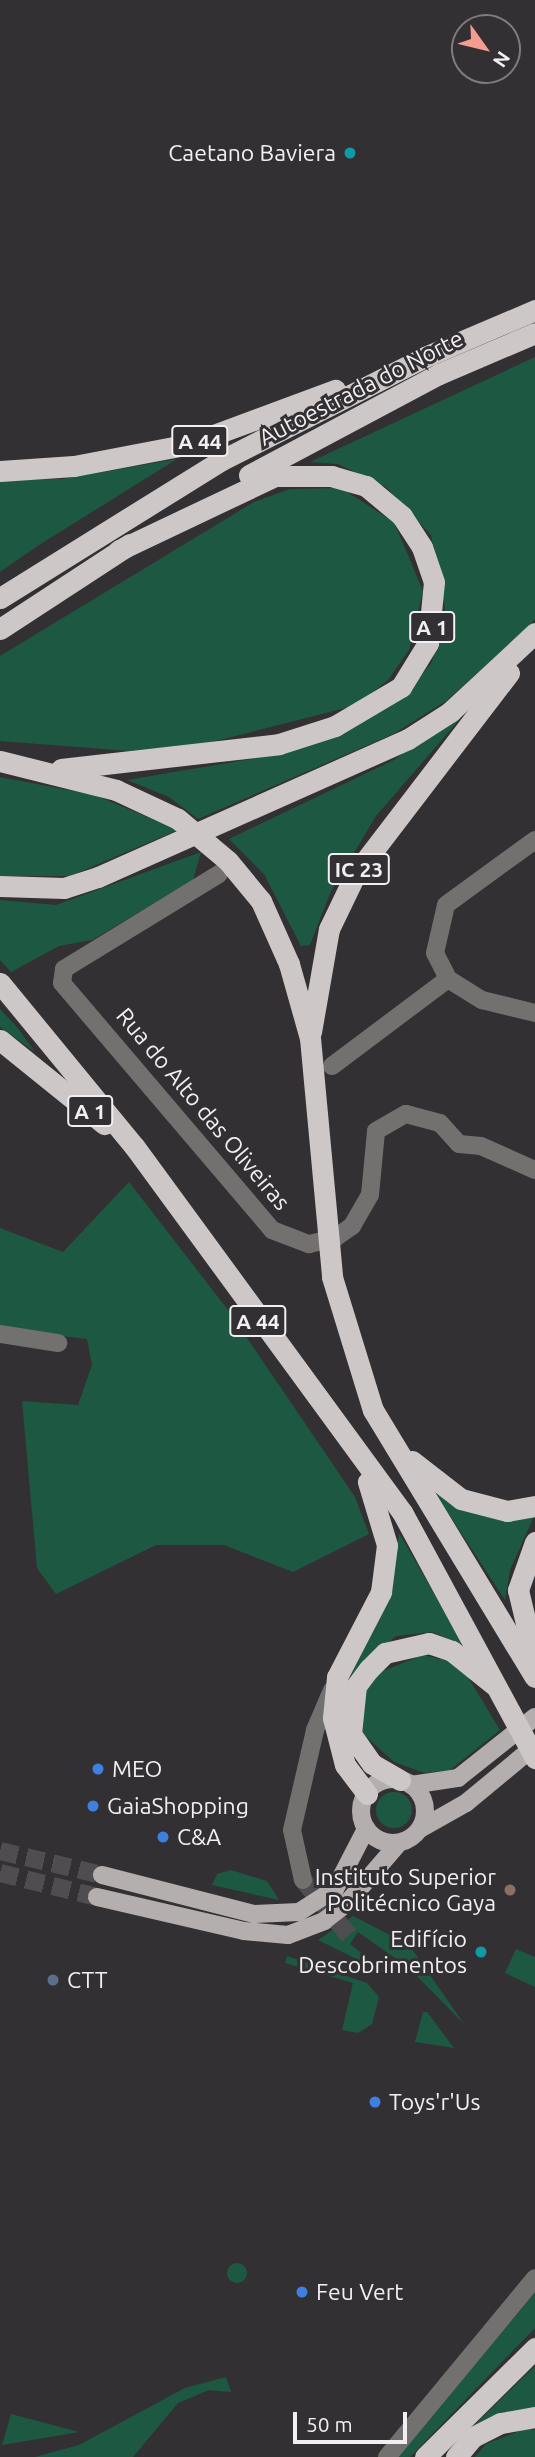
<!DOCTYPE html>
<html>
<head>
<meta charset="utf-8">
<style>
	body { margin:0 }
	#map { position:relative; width:535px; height:2457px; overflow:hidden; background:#333033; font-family:Ubuntu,sans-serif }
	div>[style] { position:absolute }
	.green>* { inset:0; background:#1d5942 }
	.round { border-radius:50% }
	.minor-tunnel>* { height:18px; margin-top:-9px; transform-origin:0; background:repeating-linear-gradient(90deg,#504d50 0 18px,transparent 0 27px) }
	.major-tunnel>* { height:18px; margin-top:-9px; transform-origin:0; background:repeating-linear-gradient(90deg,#504d50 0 18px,transparent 0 27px) }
	.minor>* { height:18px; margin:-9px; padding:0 9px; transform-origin:9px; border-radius:9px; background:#737070 }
	.major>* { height:18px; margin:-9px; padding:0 9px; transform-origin:9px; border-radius:9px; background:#b4aeae }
	.major>.ring { margin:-9px; padding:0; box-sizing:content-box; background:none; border:18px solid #b4aeae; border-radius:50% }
	.highway>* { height:21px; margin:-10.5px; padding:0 10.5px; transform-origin:10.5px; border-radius:10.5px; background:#cec7c7 }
	.dots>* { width:19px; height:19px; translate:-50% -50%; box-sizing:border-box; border:4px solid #333033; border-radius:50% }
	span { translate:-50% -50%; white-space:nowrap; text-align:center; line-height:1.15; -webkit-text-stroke:6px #333033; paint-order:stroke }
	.shield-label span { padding:2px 5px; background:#333033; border:2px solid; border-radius:5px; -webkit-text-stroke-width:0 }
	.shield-label { font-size:21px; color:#f2eff2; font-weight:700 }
	.poi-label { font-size:23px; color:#f2eff2 }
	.right { translate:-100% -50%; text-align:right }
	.left { translate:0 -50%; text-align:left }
	.street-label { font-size:23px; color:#f2eff2 }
	.north { position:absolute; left:451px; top:14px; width:70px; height:70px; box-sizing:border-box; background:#333033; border:2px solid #7f7c7f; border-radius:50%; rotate:124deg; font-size:19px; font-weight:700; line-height:28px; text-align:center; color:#f2eff2 }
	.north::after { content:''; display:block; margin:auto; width:24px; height:32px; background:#f59c90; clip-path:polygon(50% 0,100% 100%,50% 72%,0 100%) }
	.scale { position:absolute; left:293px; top:2412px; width:114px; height:32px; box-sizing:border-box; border:4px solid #f2eff2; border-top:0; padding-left:9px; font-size:21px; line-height:24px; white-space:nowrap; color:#f2eff2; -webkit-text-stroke:5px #333033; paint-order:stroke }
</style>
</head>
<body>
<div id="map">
	<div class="green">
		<i style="clip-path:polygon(535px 357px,535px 619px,529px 626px,446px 701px,393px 734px,198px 819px,169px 797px,127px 780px,275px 755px,364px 721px,412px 687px,432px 662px,445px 608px,431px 535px,386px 487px,338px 464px,310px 462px)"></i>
		<i style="clip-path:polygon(177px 459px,39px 545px,0 572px,0 480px,62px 479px)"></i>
		<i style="clip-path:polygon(341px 488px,394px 522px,423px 591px,409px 650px,388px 680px,357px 705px,208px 743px,129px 751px,0 741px,0 656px,254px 502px,290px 489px)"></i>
		<i style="clip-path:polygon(478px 698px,376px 816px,331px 891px,310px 945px,301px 946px,264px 874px,229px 839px,394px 760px)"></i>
		<i style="clip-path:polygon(0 777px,95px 795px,178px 830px,70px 876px,0 876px)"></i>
		<i style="clip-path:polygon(201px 852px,193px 880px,92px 940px,59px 946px,11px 972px,0 960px,0 900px,56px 905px)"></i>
		<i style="clip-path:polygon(0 1009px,16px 1026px,35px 1052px,0 1027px)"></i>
		<i style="clip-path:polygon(129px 1182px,228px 1310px,355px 1497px,369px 1534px,293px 1572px,224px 1545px,156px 1545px,56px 1594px,37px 1568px,22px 1401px,78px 1405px,92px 1365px,87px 1339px,0 1329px,0 1228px,63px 1252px)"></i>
		<i style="clip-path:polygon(435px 1493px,475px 1512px,535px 1514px,510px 1570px,505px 1600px)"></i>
		<i style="clip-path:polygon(399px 1533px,464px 1645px,432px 1632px,396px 1636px,350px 1676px,392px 1590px)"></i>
		<i style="clip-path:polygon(423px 1655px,448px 1661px,468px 1677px,500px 1730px,450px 1770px,425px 1773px,394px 1762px,362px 1733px,364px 1693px,380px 1672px)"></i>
		<i class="round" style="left:376px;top:1792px;width:36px;height:36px"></i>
		<i style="clip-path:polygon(231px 1870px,267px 1881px,279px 1900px,212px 1885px,217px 1874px)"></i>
		<i style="clip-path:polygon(353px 1916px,409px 1945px,464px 2024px,409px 1968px,358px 1932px,350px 1944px,391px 1976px,318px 1940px)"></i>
		<i style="clip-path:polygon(516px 1949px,535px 1957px,535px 1987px,505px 1973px)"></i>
		<i style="clip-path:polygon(287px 1956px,367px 1983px,379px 1997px,372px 2024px,358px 2033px,342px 2030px,353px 1983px,285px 1963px)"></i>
		<i style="clip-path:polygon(423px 2012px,427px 2012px,454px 2048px,415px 2042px)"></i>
		<i class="round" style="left:227px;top:2263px;width:20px;height:20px"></i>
		<i style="clip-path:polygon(535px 2293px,535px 2328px,410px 2457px,396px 2457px)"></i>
		<i style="clip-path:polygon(535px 2366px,535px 2411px,458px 2441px)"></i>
		<i style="clip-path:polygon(226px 2377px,231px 2392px,209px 2390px,178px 2403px,133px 2457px,35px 2457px,79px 2445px,185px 2388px)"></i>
		<i style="clip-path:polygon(11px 2414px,79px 2432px,2px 2445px)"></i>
		<i style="clip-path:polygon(527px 2428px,535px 2430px,535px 2457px,475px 2457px,486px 2444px)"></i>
	</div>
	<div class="minor-tunnel">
		<i style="left:303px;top:1880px;width:77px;rotate:50.3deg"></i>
	</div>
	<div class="major-tunnel">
		<i style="left:0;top:1851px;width:105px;rotate:13.2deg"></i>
		<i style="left:0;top:1873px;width:100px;rotate:13.9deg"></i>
	</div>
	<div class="minor">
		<i style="left:535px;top:840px;width:110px;rotate:143.9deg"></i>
		<i style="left:446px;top:905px;width:49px;rotate:102.9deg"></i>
		<i style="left:435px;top:953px;width:29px;rotate:63deg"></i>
		<i style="left:448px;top:979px;width:40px;rotate:32deg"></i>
		<i style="left:482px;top:1000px;width:55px;rotate:13.8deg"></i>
		<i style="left:219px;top:874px;width:182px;rotate:148.5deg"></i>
		<i style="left:64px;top:969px;width:14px;rotate:98deg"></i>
		<i style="left:62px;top:983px;width:324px;rotate:49.6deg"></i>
		<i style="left:272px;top:1230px;width:40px;rotate:21deg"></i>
		<i style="left:309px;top:1244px;width:27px;rotate:-13deg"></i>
		<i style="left:335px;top:1238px;width:21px;rotate:-35deg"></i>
		<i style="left:352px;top:1226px;width:36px;rotate:-60deg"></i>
		<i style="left:370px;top:1195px;width:64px;rotate:-84.6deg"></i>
		<i style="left:376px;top:1131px;width:34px;rotate:-30deg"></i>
		<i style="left:406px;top:1114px;width:35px;rotate:15deg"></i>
		<i style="left:440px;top:1123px;width:28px;rotate:48deg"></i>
		<i style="left:459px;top:1144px;width:22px;rotate:5deg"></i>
		<i style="left:481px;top:1146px;width:59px;rotate:24deg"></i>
		<i style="left:332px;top:1066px;width:145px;rotate:-36.9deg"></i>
		<i style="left:0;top:1334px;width:59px;rotate:8.8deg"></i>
		<i style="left:303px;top:1880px;width:51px;rotate:-102.4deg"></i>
		<i style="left:292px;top:1830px;width:103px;rotate:-77deg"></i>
		<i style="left:315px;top:1730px;width:43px;rotate:-67deg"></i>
		<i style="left:387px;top:2457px;width:232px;rotate:-50.4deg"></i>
	</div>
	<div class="major">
		<i class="ring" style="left:361px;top:1779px;width:46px;height:46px"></i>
		<i style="left:411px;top:1785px;width:48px;rotate:-8.5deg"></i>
		<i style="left:458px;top:1778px;width:98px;rotate:-38.4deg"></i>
		<i style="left:420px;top:1829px;width:53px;rotate:-29.5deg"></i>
		<i style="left:466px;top:1803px;width:89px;rotate:-39.6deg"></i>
		<i style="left:102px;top:1875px;width:157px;rotate:14.4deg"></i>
		<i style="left:254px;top:1914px;width:45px;rotate:-2.5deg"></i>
		<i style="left:299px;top:1912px;width:43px;rotate:-32.6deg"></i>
		<i style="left:335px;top:1889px;width:68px;rotate:-62.7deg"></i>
		<i style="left:97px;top:1897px;width:151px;rotate:13deg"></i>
		<i style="left:244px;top:1931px;width:44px;rotate:5.2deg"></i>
		<i style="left:288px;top:1935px;width:39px;rotate:-21deg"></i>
		<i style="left:324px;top:1921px;width:31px;rotate:-38deg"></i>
		<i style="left:348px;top:1902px;width:78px;rotate:-49.2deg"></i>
	</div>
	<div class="highway">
		<i style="left:0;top:471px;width:74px;rotate:-3.9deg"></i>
		<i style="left:74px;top:466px;width:117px;rotate:-10.8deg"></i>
		<i style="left:189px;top:444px;width:156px;rotate:-20.3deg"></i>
		<i style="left:249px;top:475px;width:215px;rotate:-28deg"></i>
		<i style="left:439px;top:374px;width:104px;rotate:-23.1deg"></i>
		<i style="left:0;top:598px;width:261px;rotate:-31.9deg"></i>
		<i style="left:222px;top:460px;width:228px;rotate:-26.9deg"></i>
		<i style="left:425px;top:357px;width:120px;rotate:-23.1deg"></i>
		<i style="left:0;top:629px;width:155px;rotate:-33.2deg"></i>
		<i style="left:0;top:761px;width:120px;rotate:14deg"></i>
		<i style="left:116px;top:790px;width:68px;rotate:25.1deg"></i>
		<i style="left:178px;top:819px;width:65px;rotate:40deg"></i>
		<i style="left:228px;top:861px;width:52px;rotate:50.5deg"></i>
		<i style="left:261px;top:901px;width:69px;rotate:66deg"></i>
		<i style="left:289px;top:964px;width:77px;rotate:74.2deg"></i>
		<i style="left:310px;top:1038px;width:240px;rotate:84.7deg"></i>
		<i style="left:332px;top:1277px;width:139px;rotate:72.9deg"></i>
		<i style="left:373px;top:1410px;width:312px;rotate:58.8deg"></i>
		<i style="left:61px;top:769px;width:219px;rotate:-6.5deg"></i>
		<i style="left:279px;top:744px;width:59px;rotate:-17.8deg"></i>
		<i style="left:335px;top:726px;width:77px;rotate:-30.6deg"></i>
		<i style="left:401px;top:687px;width:52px;rotate:-58.5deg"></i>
		<i style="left:428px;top:643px;width:61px;rotate:-84.4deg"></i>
		<i style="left:434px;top:582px;width:37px;rotate:-109deg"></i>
		<i style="left:422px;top:547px;width:37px;rotate:-123deg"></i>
		<i style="left:402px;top:516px;width:47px;rotate:-140.2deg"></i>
		<i style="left:366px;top:486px;width:35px;rotate:-164deg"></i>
		<i style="left:332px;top:476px;width:57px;rotate:180deg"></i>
		<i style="left:275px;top:476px;width:173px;rotate:154.6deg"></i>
		<i style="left:0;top:886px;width:64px;rotate:1.8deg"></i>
		<i style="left:64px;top:888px;width:36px;rotate:-18deg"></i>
		<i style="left:98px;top:877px;width:339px;rotate:-24deg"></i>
		<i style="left:408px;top:739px;width:50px;rotate:-32.7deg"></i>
		<i style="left:450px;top:712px;width:116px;rotate:-42.9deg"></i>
		<i style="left:0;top:983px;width:211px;rotate:50.6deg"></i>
		<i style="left:134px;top:1146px;width:454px;rotate:53.8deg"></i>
		<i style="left:402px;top:1512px;width:280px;rotate:61.6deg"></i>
		<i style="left:311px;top:1032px;width:105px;rotate:-80.1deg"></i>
		<i style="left:329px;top:929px;width:62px;rotate:-64.3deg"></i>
		<i style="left:356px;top:873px;width:252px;rotate:-52.6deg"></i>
		<i style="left:0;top:1040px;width:134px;rotate:38.9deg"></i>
		<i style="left:412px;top:1461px;width:62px;rotate:37.8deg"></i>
		<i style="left:461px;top:1499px;width:48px;rotate:14.6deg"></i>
		<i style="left:507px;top:1511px;width:28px;rotate:-10deg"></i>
		<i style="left:535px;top:1542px;width:51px;rotate:109.5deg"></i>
		<i style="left:518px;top:1590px;width:73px;rotate:76.5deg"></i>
		<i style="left:400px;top:1780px;width:32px;rotate:-150deg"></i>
		<i style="left:372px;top:1764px;width:37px;rotate:-125deg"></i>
		<i style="left:351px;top:1734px;width:48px;rotate:-84.1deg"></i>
		<i style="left:356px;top:1686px;width:21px;rotate:-53deg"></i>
		<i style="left:369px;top:1669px;width:23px;rotate:-45deg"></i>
		<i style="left:385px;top:1653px;width:45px;rotate:-12.8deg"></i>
		<i style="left:429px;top:1643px;width:24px;rotate:19deg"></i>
		<i style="left:452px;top:1651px;width:53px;rotate:38.8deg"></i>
		<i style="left:367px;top:1794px;width:36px;rotate:-127deg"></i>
		<i style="left:345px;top:1765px;width:49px;rotate:-104.3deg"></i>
		<i style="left:333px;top:1718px;width:41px;rotate:-84.4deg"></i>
		<i style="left:337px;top:1677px;width:96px;rotate:-62.6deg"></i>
		<i style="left:381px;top:1592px;width:47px;rotate:-82.7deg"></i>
		<i style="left:387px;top:1545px;width:66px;rotate:-106.8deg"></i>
		<i style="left:425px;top:2457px;width:155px;rotate:-44.7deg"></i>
		<i style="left:456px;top:2457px;width:26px;rotate:-50deg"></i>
		<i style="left:473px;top:2437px;width:31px;rotate:-27deg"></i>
		<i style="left:501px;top:2423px;width:35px;rotate:-10deg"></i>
	</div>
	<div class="dots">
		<i style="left:350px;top:153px;background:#0f9aa8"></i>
		<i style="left:98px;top:1769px;background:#3f7fe0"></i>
		<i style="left:93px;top:1806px;background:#3f7fe0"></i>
		<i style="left:163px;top:1837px;background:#3f7fe0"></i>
		<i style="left:510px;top:1890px;background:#8d6e63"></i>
		<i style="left:481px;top:1952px;background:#0f9aa8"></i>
		<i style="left:53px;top:1980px;background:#5c6f8a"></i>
		<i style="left:375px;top:2102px;background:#3f7fe0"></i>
		<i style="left:302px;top:2292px;background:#3f7fe0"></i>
	</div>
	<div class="shield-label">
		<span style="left:200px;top:441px">A 44</span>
		<span style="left:432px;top:627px">A 1</span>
		<span style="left:359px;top:869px">IC 23</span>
		<span style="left:90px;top:1111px">A 1</span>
		<span style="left:258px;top:1321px">A 44</span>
	</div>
	<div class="poi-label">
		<span class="right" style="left:336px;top:153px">Caetano Baviera</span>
		<span class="left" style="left:112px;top:1769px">MEO</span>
		<span class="left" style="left:107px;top:1806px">GaiaShopping</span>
		<span class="left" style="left:177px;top:1837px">C&amp;A</span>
		<span class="right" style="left:496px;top:1890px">Instituto Superior<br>Politécnico Gaya</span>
		<span class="right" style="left:467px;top:1952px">Edifício<br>Descobrimentos</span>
		<span class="left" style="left:67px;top:1980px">CTT</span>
		<span class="left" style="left:389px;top:2102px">Toys'r'Us</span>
		<span class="left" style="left:316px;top:2292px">Feu Vert</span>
	</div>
	<div class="street-label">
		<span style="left:361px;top:388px;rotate:-27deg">Autoestrada do Norte</span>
		<span style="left:203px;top:1109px;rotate:50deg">Rua do Alto das Oliveiras</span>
	</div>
	<div class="north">N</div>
	<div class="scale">50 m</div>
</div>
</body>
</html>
